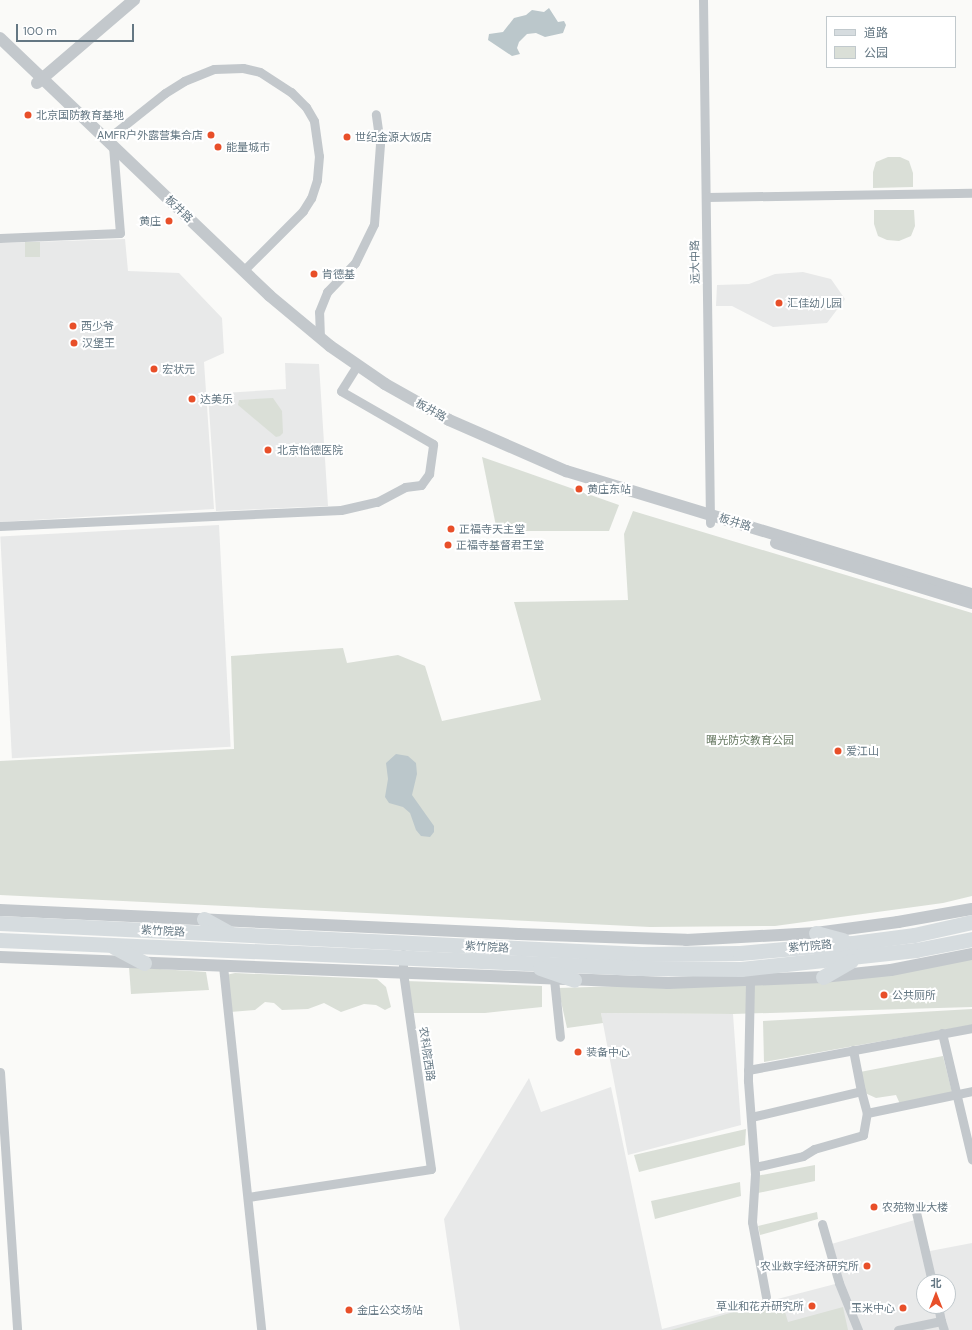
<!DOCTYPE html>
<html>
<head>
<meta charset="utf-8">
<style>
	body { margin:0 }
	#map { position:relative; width:972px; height:1330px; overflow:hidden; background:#fafaf8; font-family:"DM Sans","Noto Sans SC",sans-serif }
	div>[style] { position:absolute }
	.built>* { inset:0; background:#e8e9e9; transform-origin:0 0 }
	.green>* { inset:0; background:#dadfd7; transform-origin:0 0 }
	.water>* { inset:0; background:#bbc7cb }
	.minor>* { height:9px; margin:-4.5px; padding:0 4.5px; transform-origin:4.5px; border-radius:4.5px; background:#c3c8cc }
	.tertiary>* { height:12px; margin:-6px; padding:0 6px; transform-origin:6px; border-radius:6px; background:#c3c8cc }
	.primary>* { height:15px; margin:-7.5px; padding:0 7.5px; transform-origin:7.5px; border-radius:7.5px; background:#d6dcdf }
	.dots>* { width:11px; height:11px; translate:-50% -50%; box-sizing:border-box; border:2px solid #fff; border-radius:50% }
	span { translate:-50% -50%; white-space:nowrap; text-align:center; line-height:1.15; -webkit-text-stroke:4px #fff; paint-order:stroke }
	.poi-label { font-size:11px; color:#647783 }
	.left { translate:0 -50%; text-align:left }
	.right { translate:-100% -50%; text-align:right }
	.street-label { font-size:11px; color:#647783 }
	.park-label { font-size:11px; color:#687a63 }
	.legend { position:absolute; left:826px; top:16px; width:130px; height:52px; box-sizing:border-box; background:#fff; border:1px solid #c1c9cd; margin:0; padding:5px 7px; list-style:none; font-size:12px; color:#647783 }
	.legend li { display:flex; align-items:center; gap:8px; height:20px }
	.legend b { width:20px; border:1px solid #c1c9cd }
	.north { position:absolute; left:916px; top:1274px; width:40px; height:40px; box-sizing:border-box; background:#fff; border:1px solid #c1c9cd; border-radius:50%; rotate:0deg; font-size:11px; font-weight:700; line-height:16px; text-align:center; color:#647783 }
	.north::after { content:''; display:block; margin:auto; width:14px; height:18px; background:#e84f29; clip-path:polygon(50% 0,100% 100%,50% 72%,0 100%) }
	.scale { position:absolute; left:16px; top:24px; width:118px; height:18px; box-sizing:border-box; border:2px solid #647783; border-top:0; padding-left:5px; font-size:12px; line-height:14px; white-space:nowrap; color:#647783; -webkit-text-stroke:3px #fff; paint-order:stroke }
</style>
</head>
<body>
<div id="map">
	<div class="built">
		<i style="clip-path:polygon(125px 239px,128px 271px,179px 273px,222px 318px,224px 353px,204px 362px,214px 509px,0 522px,0 243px)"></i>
		<i style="clip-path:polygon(803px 272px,831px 279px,845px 299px,827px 323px,773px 327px,732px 306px,716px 306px,717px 285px,749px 284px,775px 274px)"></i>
		<i style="clip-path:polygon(285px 363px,319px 364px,328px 506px,216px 511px,208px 394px,286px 389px)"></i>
		<i style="left:219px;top:525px;width:222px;height:219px;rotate:87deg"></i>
		<i style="clip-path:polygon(601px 1013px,733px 1014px,741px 1125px,628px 1155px)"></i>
		<i style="clip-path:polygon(evenodd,529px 1078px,541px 1112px,611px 1087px,662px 1329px,839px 1283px,828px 1245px,918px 1219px,930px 1251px,972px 1243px,972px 1330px,460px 1330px,444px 1219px,529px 1078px,924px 1282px,948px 1282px,948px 1306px,924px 1306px,924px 1282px)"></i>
	</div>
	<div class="green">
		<i style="clip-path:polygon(888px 157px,900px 157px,909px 161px,913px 173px,913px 187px,873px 188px,873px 172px,876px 162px)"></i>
		<i style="clip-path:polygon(874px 210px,914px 210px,915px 226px,911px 236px,899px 241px,887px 240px,878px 236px,874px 224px)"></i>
		<i style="left:25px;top:242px;width:15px;height:15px"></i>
		<i style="clip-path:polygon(273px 398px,282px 411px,283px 433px,280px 436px,276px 437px,238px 405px,239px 400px)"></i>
		<i style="clip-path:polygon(482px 457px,619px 505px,609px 531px,497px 531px)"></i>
		<i style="clip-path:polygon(633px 511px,972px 613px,972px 896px,943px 903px,775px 926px,650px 927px,0 895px,0 761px,234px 749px,231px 656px,343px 648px,347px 663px,398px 655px,425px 666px,442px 721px,541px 700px,514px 602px,628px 600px,624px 534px)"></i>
		<i style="clip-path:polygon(972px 957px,972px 1007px,733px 1014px,601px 1013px,603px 1023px,567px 1028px,558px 988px,750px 982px)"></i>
		<i style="clip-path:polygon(129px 967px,206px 972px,209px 990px,131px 994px)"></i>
		<i style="clip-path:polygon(235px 973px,377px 979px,386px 987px,391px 1007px,385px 1010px,376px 1005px,364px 1004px,341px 1012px,324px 1003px,308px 1009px,282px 1010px,274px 1003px,265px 1002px,255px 1010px,230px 1012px,226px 975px)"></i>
		<i style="clip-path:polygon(406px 981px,542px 986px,542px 1007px,485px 1013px,411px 1013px)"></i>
		<i style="clip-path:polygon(972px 1009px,972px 1025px,764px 1062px,763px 1021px)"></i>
		<i style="clip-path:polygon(943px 1056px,952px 1092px,900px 1104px,896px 1095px,876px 1098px,865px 1093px,860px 1072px)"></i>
		<i style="clip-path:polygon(746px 1129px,745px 1145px,639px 1172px,634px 1155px)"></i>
		<i style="clip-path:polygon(815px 1165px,815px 1181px,758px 1193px,756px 1176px)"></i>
		<i style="clip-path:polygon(740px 1182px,741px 1196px,655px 1219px,651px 1201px)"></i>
		<i style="clip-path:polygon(817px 1212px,818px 1219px,760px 1235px,758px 1226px)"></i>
		<i style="clip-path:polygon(772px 1301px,775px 1308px,783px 1305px,788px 1322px,843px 1307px,848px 1330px,671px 1330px)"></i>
	</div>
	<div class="water">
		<i style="clip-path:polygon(549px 8px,558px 22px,564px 21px,566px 25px,563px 33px,545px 37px,536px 33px,527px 34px,519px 42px,517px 48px,520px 54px,512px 56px,488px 40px,489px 34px,503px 32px,514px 18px,526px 15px,532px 10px,544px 12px)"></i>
		<i style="clip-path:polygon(396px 754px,408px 756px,416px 763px,417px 774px,412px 795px,434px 826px,434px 832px,430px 837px,421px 836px,416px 830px,410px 813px,403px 807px,389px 803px,385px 797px,388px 779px,386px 763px)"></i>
	</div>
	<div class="minor">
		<i style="left:703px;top:0;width:523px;rotate:89.23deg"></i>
		<i style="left:106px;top:140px;width:75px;rotate:-38.5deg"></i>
		<i style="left:165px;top:93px;width:22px;rotate:-32deg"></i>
		<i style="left:184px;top:81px;width:32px;rotate:-22deg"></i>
		<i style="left:214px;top:69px;width:29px;rotate:-2deg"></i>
		<i style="left:243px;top:68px;width:17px;rotate:13deg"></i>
		<i style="left:260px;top:72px;width:37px;rotate:33deg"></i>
		<i style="left:291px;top:92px;width:21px;rotate:45deg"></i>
		<i style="left:306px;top:107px;width:16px;rotate:60deg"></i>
		<i style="left:314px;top:121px;width:35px;rotate:82deg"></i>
		<i style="left:319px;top:156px;width:24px;rotate:95deg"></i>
		<i style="left:317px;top:180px;width:19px;rotate:108deg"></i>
		<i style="left:311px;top:198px;width:15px;rotate:122deg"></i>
		<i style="left:303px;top:211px;width:85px;rotate:135deg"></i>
		<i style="left:707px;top:197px;width:265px;rotate:-0.9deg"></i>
		<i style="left:0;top:238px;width:120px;rotate:-2.4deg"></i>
		<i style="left:120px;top:233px;width:87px;rotate:-94.6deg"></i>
		<i style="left:320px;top:338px;width:26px;rotate:-92deg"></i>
		<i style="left:319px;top:312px;width:22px;rotate:-68deg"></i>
		<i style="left:327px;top:292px;width:40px;rotate:-46deg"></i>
		<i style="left:355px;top:263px;width:43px;rotate:-64deg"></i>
		<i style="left:374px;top:224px;width:80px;rotate:-85.7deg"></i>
		<i style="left:380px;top:144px;width:30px;rotate:-98deg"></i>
		<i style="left:0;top:526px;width:341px;rotate:-2.7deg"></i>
		<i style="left:341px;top:510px;width:37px;rotate:-13deg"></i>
		<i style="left:377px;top:502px;width:32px;rotate:-28deg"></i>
		<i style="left:405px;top:487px;width:16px;rotate:-7deg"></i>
		<i style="left:421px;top:485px;width:14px;rotate:-54deg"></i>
		<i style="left:429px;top:474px;width:30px;rotate:-82deg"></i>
		<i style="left:433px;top:444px;width:106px;rotate:-150.1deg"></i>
		<i style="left:341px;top:391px;width:25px;rotate:-58deg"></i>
		<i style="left:223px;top:966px;width:366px;rotate:84deg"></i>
		<i style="left:554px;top:979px;width:58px;rotate:84.1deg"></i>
		<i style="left:750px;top:982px;width:99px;rotate:91.2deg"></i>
		<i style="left:748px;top:1081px;width:93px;rotate:85.7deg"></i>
		<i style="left:755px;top:1174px;width:48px;rotate:93.6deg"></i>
		<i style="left:752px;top:1222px;width:76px;rotate:79.4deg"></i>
		<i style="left:942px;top:1033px;width:130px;rotate:76.7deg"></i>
		<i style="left:853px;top:1050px;width:42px;rotate:79deg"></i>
		<i style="left:748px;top:1070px;width:228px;rotate:-10.6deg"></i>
		<i style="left:0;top:1072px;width:259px;rotate:86.2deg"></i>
		<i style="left:751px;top:1117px;width:113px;rotate:-13.3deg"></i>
		<i style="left:861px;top:1091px;width:23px;rotate:75deg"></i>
		<i style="left:867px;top:1113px;width:107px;rotate:-11.8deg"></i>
		<i style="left:755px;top:1167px;width:49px;rotate:-12.9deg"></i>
		<i style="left:803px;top:1156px;width:13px;rotate:-32deg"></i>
		<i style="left:814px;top:1149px;width:51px;rotate:-15.9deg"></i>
		<i style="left:863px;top:1135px;width:22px;rotate:-80deg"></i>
		<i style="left:248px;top:1197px;width:185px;rotate:-8.7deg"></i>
		<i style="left:431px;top:1169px;width:198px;rotate:-98.1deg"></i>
		<i style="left:403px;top:973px;width:19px;rotate:-90deg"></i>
		<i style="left:916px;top:1212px;width:72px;rotate:77.1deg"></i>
		<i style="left:822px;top:1224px;width:61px;rotate:73.9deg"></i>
		<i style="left:839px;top:1283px;width:51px;rotate:68deg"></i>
		<i style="left:938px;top:1306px;width:15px;rotate:79deg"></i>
		<i style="left:898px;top:1330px;width:44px;rotate:-11.8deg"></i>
		<i style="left:941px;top:1321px;width:9px;rotate:72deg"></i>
	</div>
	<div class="tertiary">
		<i style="left:0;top:38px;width:373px;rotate:43.7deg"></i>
		<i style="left:270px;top:296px;width:78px;rotate:39.8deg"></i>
		<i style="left:330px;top:346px;width:67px;rotate:34.6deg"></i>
		<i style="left:385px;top:384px;width:73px;rotate:29.4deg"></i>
		<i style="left:449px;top:420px;width:128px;rotate:23.6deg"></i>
		<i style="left:566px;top:471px;width:424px;rotate:16.9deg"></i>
		<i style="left:37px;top:83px;width:128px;rotate:-40.6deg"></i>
		<i style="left:776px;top:543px;width:205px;rotate:17deg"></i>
		<i style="left:0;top:910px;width:519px;rotate:2.65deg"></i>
		<i style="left:518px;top:934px;width:168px;rotate:2deg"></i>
		<i style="left:686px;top:940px;width:130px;rotate:-3.1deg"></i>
		<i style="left:816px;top:933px;width:83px;rotate:-7.6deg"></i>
		<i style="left:898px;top:922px;width:75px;rotate:-10deg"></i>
		<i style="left:0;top:957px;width:669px;rotate:2.23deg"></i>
		<i style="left:668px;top:983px;width:155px;rotate:-2.2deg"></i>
		<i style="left:823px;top:977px;width:68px;rotate:-5.9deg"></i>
		<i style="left:891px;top:970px;width:83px;rotate:-11.2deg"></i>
	</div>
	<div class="primary">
		<i style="left:204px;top:919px;width:29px;rotate:29deg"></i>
		<i style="left:0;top:923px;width:642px;rotate:2.77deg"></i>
		<i style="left:641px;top:954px;width:99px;rotate:-0.6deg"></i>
		<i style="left:740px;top:953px;width:113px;rotate:-5.1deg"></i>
		<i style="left:853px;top:943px;width:62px;rotate:-7.5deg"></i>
		<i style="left:914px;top:935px;width:59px;rotate:-12.6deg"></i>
		<i style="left:816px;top:933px;width:28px;rotate:15deg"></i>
		<i style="left:0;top:940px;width:640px;rotate:2.51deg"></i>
		<i style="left:639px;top:968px;width:102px;rotate:0.6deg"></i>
		<i style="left:741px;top:969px;width:176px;rotate:-6.2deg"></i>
		<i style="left:916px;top:950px;width:57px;rotate:-11.1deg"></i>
		<i style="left:114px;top:947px;width:34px;rotate:28deg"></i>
		<i style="left:540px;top:968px;width:36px;rotate:19deg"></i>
		<i style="left:823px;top:977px;width:32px;rotate:-30deg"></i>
	</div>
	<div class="dots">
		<i style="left:28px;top:115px;background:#e84f29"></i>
		<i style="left:211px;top:135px;background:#e84f29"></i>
		<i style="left:347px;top:137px;background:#e84f29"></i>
		<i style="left:218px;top:147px;background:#e84f29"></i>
		<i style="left:169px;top:221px;background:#e84f29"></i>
		<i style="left:314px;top:274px;background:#e84f29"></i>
		<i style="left:779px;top:303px;background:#e84f29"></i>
		<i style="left:73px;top:326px;background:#e84f29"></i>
		<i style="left:74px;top:343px;background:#e84f29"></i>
		<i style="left:154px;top:369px;background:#e84f29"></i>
		<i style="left:192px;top:399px;background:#e84f29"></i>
		<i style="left:268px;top:450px;background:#e84f29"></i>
		<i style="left:579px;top:489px;background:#e84f29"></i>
		<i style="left:451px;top:529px;background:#e84f29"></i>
		<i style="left:448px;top:545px;background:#e84f29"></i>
		<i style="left:838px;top:751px;background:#e84f29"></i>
		<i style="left:884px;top:995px;background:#e84f29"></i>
		<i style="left:578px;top:1052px;background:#e84f29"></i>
		<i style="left:874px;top:1207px;background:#e84f29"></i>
		<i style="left:867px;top:1266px;background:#e84f29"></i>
		<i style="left:812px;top:1306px;background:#e84f29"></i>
		<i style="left:903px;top:1308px;background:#e84f29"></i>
		<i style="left:349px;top:1310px;background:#e84f29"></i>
	</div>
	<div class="poi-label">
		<span class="left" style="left:36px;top:115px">北京国防教育基地</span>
		<span class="right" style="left:203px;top:135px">AMFR户外露营集合店</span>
		<span class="left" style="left:355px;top:137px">世纪金源大饭店</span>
		<span class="left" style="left:226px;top:147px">能量城市</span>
		<span class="right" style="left:161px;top:221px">黄庄</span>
		<span class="left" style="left:322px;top:274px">肯德基</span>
		<span class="left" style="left:787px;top:303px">汇佳幼儿园</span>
		<span class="left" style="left:81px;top:326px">西少爷</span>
		<span class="left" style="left:82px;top:343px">汉堡王</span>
		<span class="left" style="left:162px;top:369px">宏状元</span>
		<span class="left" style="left:200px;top:399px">达美乐</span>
		<span class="left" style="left:277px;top:450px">北京怡德医院</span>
		<span class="left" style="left:587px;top:489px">黄庄东站</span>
		<span class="left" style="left:459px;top:529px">正福寺天主堂</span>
		<span class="left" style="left:456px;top:545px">正福寺基督君王堂</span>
		<span class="left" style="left:846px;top:751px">爱江山</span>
		<span class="left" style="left:892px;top:995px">公共厕所</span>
		<span class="left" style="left:586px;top:1052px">装备中心</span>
		<span class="left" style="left:882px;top:1207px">农苑物业大楼</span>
		<span class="right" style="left:859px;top:1266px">农业数字经济研究所</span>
		<span class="right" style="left:804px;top:1306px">草业和花卉研究所</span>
		<span class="right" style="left:895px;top:1308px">玉米中心</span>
		<span class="left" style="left:357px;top:1310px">金庄公交场站</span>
	</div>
	<div class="street-label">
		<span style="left:179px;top:209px;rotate:44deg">板井路</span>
		<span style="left:695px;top:262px;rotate:-91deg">远大中路</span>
		<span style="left:431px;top:410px;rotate:29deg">板井路</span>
		<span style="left:735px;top:522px;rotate:17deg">板井路</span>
		<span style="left:163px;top:931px;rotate:3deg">紫竹院路</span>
		<span style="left:810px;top:946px;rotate:-5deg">紫竹院路</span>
		<span style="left:487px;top:947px;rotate:3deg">紫竹院路</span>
		<span style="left:427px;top:1054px;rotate:82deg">农科院西路</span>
	</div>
	<div class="park-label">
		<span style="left:750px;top:740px">曙光防灾教育公园</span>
	</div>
	<ul class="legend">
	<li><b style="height:5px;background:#d6dcdf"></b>道路</li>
	<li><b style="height:11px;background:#dadfd7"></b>公园</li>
	</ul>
	<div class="north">北</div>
	<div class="scale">100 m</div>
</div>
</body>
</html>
